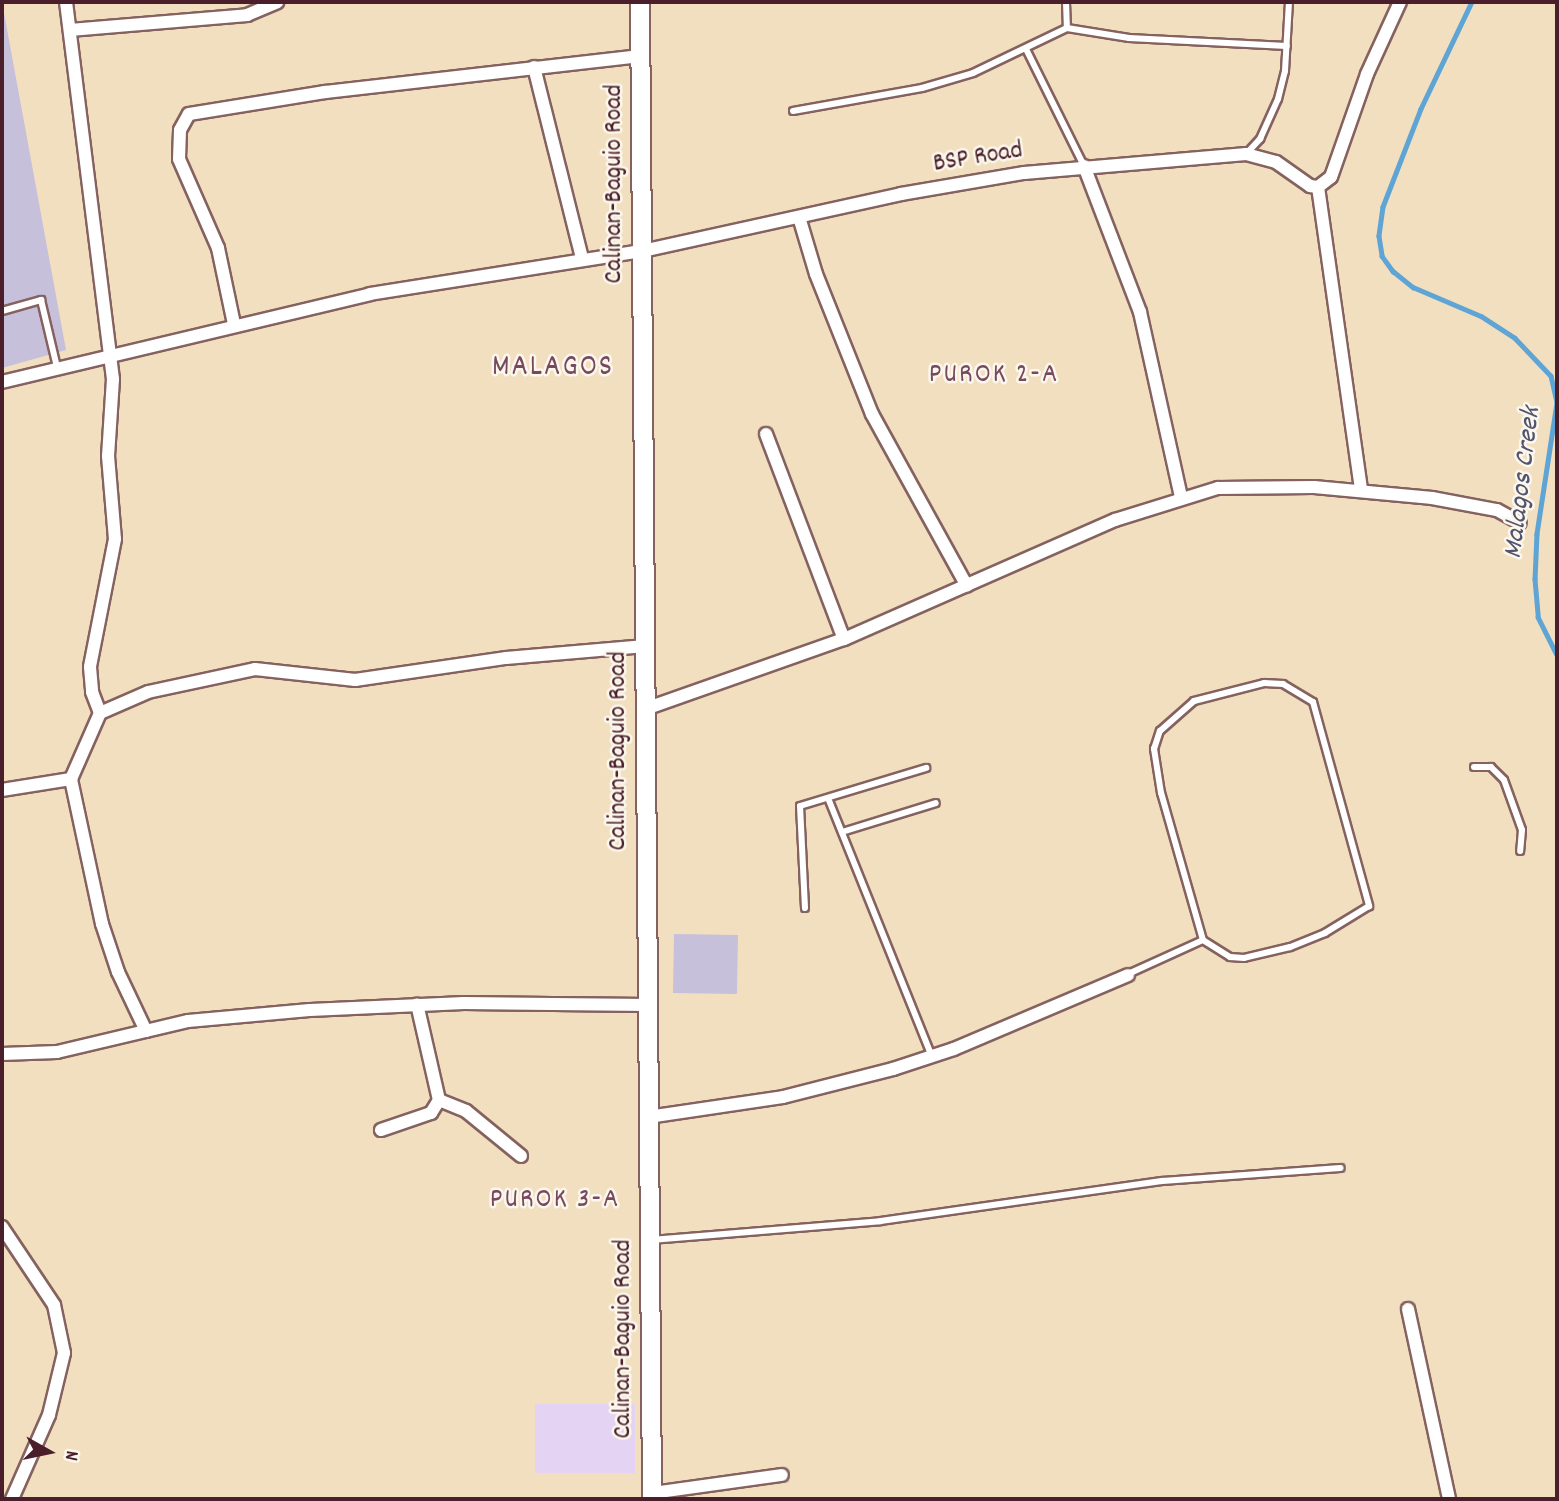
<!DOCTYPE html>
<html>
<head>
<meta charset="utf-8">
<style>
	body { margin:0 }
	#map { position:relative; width:1559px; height:1501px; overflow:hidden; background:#f2dfc0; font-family:Dekko,sans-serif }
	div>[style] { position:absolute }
	.built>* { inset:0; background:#e4d3f2; transform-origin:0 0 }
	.industrial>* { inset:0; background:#c6c0da; transform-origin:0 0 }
	.stream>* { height:4.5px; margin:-2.25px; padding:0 2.25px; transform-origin:2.25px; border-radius:2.25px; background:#5ea4d4 }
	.roads { filter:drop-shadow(2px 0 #85625f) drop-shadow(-2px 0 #85625f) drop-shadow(0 2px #85625f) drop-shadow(0 -2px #85625f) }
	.service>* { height:6px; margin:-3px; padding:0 3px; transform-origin:3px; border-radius:3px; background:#fff }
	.minor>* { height:12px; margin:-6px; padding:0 6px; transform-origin:6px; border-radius:6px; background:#fff }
	.secondary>* { height:18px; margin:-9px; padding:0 9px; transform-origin:9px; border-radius:9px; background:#fff }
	span { translate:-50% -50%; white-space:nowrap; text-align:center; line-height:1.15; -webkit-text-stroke:5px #fbf7ec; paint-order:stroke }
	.street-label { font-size:26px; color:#4a1f2b }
	.neighbourhood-label { font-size:28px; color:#78485e; letter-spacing:2px }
	.water-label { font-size:28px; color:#52546f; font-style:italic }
	.quarter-label { font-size:30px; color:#78485e; letter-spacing:2px }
	.frame { position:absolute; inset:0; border:4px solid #4a1f2b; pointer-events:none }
	.north { position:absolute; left:14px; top:1417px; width:70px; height:70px; -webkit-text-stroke:5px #fbf7ec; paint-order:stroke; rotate:99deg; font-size:19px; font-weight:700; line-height:28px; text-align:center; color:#4a1f2b }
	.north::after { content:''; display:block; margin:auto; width:24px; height:32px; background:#4a1f2b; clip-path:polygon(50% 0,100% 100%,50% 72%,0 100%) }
</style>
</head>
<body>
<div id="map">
	<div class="built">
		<i style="left:535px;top:1404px;width:100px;height:69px"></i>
	</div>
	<div class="industrial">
		<i style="clip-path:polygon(2px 2px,66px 350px,2px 368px)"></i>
		<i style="left:674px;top:934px;width:64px;height:59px;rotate:1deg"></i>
	</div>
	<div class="stream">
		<i style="left:1472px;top:2px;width:119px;rotate:115.5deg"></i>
		<i style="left:1421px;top:109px;width:105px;rotate:111.2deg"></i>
		<i style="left:1383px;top:207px;width:29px;rotate:98deg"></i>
		<i style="left:1379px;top:236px;width:20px;rotate:81deg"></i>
		<i style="left:1382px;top:256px;width:19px;rotate:54deg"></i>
		<i style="left:1393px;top:271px;width:26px;rotate:39deg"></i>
		<i style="left:1413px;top:287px;width:74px;rotate:23.1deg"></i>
		<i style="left:1481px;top:316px;width:40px;rotate:32.9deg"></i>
		<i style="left:1515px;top:338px;width:52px;rotate:46.5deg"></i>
		<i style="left:1551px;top:376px;width:28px;rotate:77deg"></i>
		<i style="left:1557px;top:403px;width:133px;rotate:98.7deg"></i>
		<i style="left:1537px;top:534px;width:45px;rotate:92.5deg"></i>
		<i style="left:1535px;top:579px;width:38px;rotate:85deg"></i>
		<i style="left:1538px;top:617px;width:42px;rotate:63.4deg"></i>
	</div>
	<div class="roads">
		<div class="service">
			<i style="left:1066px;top:2px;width:26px;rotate:88deg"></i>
			<i style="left:1026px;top:49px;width:131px;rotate:63.6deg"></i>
			<i style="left:793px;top:111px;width:131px;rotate:-10.1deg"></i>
			<i style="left:922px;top:88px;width:53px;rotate:-16.4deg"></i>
			<i style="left:973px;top:73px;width:104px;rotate:-25.6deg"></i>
			<i style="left:1067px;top:28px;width:63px;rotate:9.2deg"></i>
			<i style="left:1129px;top:38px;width:158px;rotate:2.9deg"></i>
			<i style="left:1246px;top:154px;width:21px;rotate:-47deg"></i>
			<i style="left:1260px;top:139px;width:44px;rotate:-65.8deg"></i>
			<i style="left:1278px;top:99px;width:29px;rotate:-76deg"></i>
			<i style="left:1285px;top:71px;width:69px;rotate:-86.7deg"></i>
			<i style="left:2px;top:311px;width:41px;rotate:-15.8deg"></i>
			<i style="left:41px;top:300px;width:69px;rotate:76.6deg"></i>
			<i style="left:1264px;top:683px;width:19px;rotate:3deg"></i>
			<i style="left:1283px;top:684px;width:35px;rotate:31deg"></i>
			<i style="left:1313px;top:702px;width:212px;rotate:74.6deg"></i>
			<i style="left:1369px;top:906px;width:52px;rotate:148.5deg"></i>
			<i style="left:1325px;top:933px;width:38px;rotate:158deg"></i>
			<i style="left:1290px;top:947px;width:47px;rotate:166.6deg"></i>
			<i style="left:1244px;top:958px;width:14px;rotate:-176deg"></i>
			<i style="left:1230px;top:957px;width:32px;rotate:-148deg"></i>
			<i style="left:1203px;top:940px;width:153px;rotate:-105.9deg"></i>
			<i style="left:1161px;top:793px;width:45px;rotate:-99deg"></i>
			<i style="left:1154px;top:749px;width:19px;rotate:-72deg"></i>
			<i style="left:1160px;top:731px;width:45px;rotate:-41.4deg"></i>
			<i style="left:1194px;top:701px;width:72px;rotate:-14.4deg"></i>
			<i style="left:1474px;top:767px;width:17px"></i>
			<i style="left:1491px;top:767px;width:18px;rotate:45deg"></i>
			<i style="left:1504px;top:780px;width:53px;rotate:70.2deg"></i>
			<i style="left:1522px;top:830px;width:21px;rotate:95deg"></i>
			<i style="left:828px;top:798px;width:279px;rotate:68.1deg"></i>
			<i style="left:842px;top:832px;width:98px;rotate:-17.1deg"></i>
			<i style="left:805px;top:908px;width:102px;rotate:-92.8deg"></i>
			<i style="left:800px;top:806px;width:132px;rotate:-16.8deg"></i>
			<i style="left:1128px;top:974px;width:82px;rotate:-24.4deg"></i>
			<i style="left:651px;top:1240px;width:230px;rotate:-4.7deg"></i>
			<i style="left:880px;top:1221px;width:285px;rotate:-8.1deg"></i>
			<i style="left:1162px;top:1181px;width:179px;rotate:-4.2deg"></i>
		</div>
		<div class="minor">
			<i style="left:66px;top:2px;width:380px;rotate:82.9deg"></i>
			<i style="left:113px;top:379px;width:77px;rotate:93.7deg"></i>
			<i style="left:108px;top:456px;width:83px;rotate:85.2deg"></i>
			<i style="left:115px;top:539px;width:130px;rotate:101.1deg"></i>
			<i style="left:90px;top:667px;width:25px;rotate:85deg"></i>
			<i style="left:92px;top:692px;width:22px;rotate:69deg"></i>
			<i style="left:70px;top:30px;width:178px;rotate:-4.8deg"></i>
			<i style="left:247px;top:15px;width:33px;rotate:-23deg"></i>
			<i style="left:534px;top:67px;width:197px;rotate:75.9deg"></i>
			<i style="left:1084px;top:166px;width:156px;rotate:69deg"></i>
			<i style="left:1140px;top:312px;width:189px;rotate:77.5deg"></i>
			<i style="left:1318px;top:187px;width:307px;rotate:81.9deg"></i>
			<i style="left:1318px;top:187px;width:16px;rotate:-38deg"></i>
			<i style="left:1331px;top:177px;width:109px;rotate:-70.7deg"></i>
			<i style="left:1367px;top:74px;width:79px;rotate:-65.4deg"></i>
			<i style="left:799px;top:217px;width:59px;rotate:73.4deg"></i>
			<i style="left:816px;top:274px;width:151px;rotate:68.2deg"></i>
			<i style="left:872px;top:414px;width:196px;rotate:61.1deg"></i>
			<i style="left:234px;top:324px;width:78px;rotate:-101.9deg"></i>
			<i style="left:218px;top:248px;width:97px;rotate:-113.7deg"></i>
			<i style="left:179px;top:159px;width:29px;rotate:-88deg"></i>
			<i style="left:180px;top:130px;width:18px;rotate:-61deg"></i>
			<i style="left:189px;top:114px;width:138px;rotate:-9.2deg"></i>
			<i style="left:325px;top:92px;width:318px;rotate:-6.5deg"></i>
			<i style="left:2px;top:382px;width:378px;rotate:-13.4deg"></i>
			<i style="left:370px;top:294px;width:275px;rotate:-9deg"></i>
			<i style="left:642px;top:251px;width:265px;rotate:-12.4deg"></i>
			<i style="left:901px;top:194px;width:125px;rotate:-9.7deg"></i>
			<i style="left:1024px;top:173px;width:223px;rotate:-4.9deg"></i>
			<i style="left:1246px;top:154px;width:31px;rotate:15deg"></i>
			<i style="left:1276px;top:162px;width:42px;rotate:35.2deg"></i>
			<i style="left:1310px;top:186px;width:8px;rotate:7deg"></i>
			<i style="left:766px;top:434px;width:219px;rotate:69.2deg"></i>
			<i style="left:645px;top:709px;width:211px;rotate:-19.4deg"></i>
			<i style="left:844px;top:639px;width:296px;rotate:-23.7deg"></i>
			<i style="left:1115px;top:520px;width:108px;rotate:-17.3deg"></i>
			<i style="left:1218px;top:488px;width:96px;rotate:-0.6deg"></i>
			<i style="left:1314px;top:487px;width:119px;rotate:5.3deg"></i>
			<i style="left:1432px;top:498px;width:66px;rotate:10.5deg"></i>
			<i style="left:1497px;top:510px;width:26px;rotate:29deg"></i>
			<i style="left:2px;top:790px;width:70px;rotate:-9.1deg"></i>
			<i style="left:146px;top:1031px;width:65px;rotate:-115.4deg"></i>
			<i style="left:118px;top:972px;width:51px;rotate:-108.4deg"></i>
			<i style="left:102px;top:924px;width:148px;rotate:-102.1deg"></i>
			<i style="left:71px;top:779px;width:72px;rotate:-66.3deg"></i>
			<i style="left:100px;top:713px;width:52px;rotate:-23.6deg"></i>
			<i style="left:148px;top:692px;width:109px;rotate:-12.1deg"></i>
			<i style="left:255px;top:669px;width:101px;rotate:6.3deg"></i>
			<i style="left:355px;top:680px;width:153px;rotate:-8.3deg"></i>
			<i style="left:506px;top:658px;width:140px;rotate:-4.9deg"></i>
			<i style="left:2px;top:1054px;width:55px;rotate:-2.1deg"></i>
			<i style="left:57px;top:1052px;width:135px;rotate:-13.3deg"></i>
			<i style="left:188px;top:1021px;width:122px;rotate:-5.2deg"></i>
			<i style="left:310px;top:1010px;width:154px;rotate:-2.6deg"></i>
			<i style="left:464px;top:1003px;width:184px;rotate:0.6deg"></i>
			<i style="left:439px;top:1100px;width:29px;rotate:22deg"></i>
			<i style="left:466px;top:1111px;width:71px;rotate:39.3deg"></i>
			<i style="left:648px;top:1117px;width:136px;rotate:-8.4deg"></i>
			<i style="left:783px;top:1097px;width:114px;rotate:-14.3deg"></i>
			<i style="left:893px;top:1069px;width:64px;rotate:-18.2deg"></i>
			<i style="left:954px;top:1049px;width:189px;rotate:-23deg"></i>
			<i style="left:381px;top:1130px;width:53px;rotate:-18.8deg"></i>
			<i style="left:431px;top:1113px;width:15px;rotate:-58deg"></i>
			<i style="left:439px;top:1100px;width:98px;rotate:-102.9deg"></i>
			<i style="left:2px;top:1227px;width:94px;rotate:56.3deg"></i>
			<i style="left:54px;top:1305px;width:49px;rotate:78.2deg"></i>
			<i style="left:64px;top:1353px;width:64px;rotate:103.6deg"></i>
			<i style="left:49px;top:1415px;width:92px;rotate:113.8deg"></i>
			<i style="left:1408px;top:1309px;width:194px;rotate:77.8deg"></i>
			<i style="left:652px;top:1493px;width:131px;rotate:-7.9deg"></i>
		</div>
		<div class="secondary">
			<i style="left:640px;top:2px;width:1497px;rotate:89.54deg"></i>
		</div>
	</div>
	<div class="street-label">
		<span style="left:978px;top:158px;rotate:-9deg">BSP Road</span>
		<span style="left:615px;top:184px;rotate:-90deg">Calinan-Baguio Road</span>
		<span style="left:619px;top:751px;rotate:-90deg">Calinan-Baguio Road</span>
		<span style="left:624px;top:1339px;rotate:-90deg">Calinan-Baguio Road</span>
	</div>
	<div class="neighbourhood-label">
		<span style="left:994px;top:376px">PUROK 2-A</span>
		<span style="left:555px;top:1201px">PUROK 3-A</span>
	</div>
	<div class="water-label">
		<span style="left:1524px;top:483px;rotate:-83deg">Malagos Creek</span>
	</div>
	<div class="quarter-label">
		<span style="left:553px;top:369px">MALAGOS</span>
	</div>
	<div class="frame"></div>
	<div class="north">N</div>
</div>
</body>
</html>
